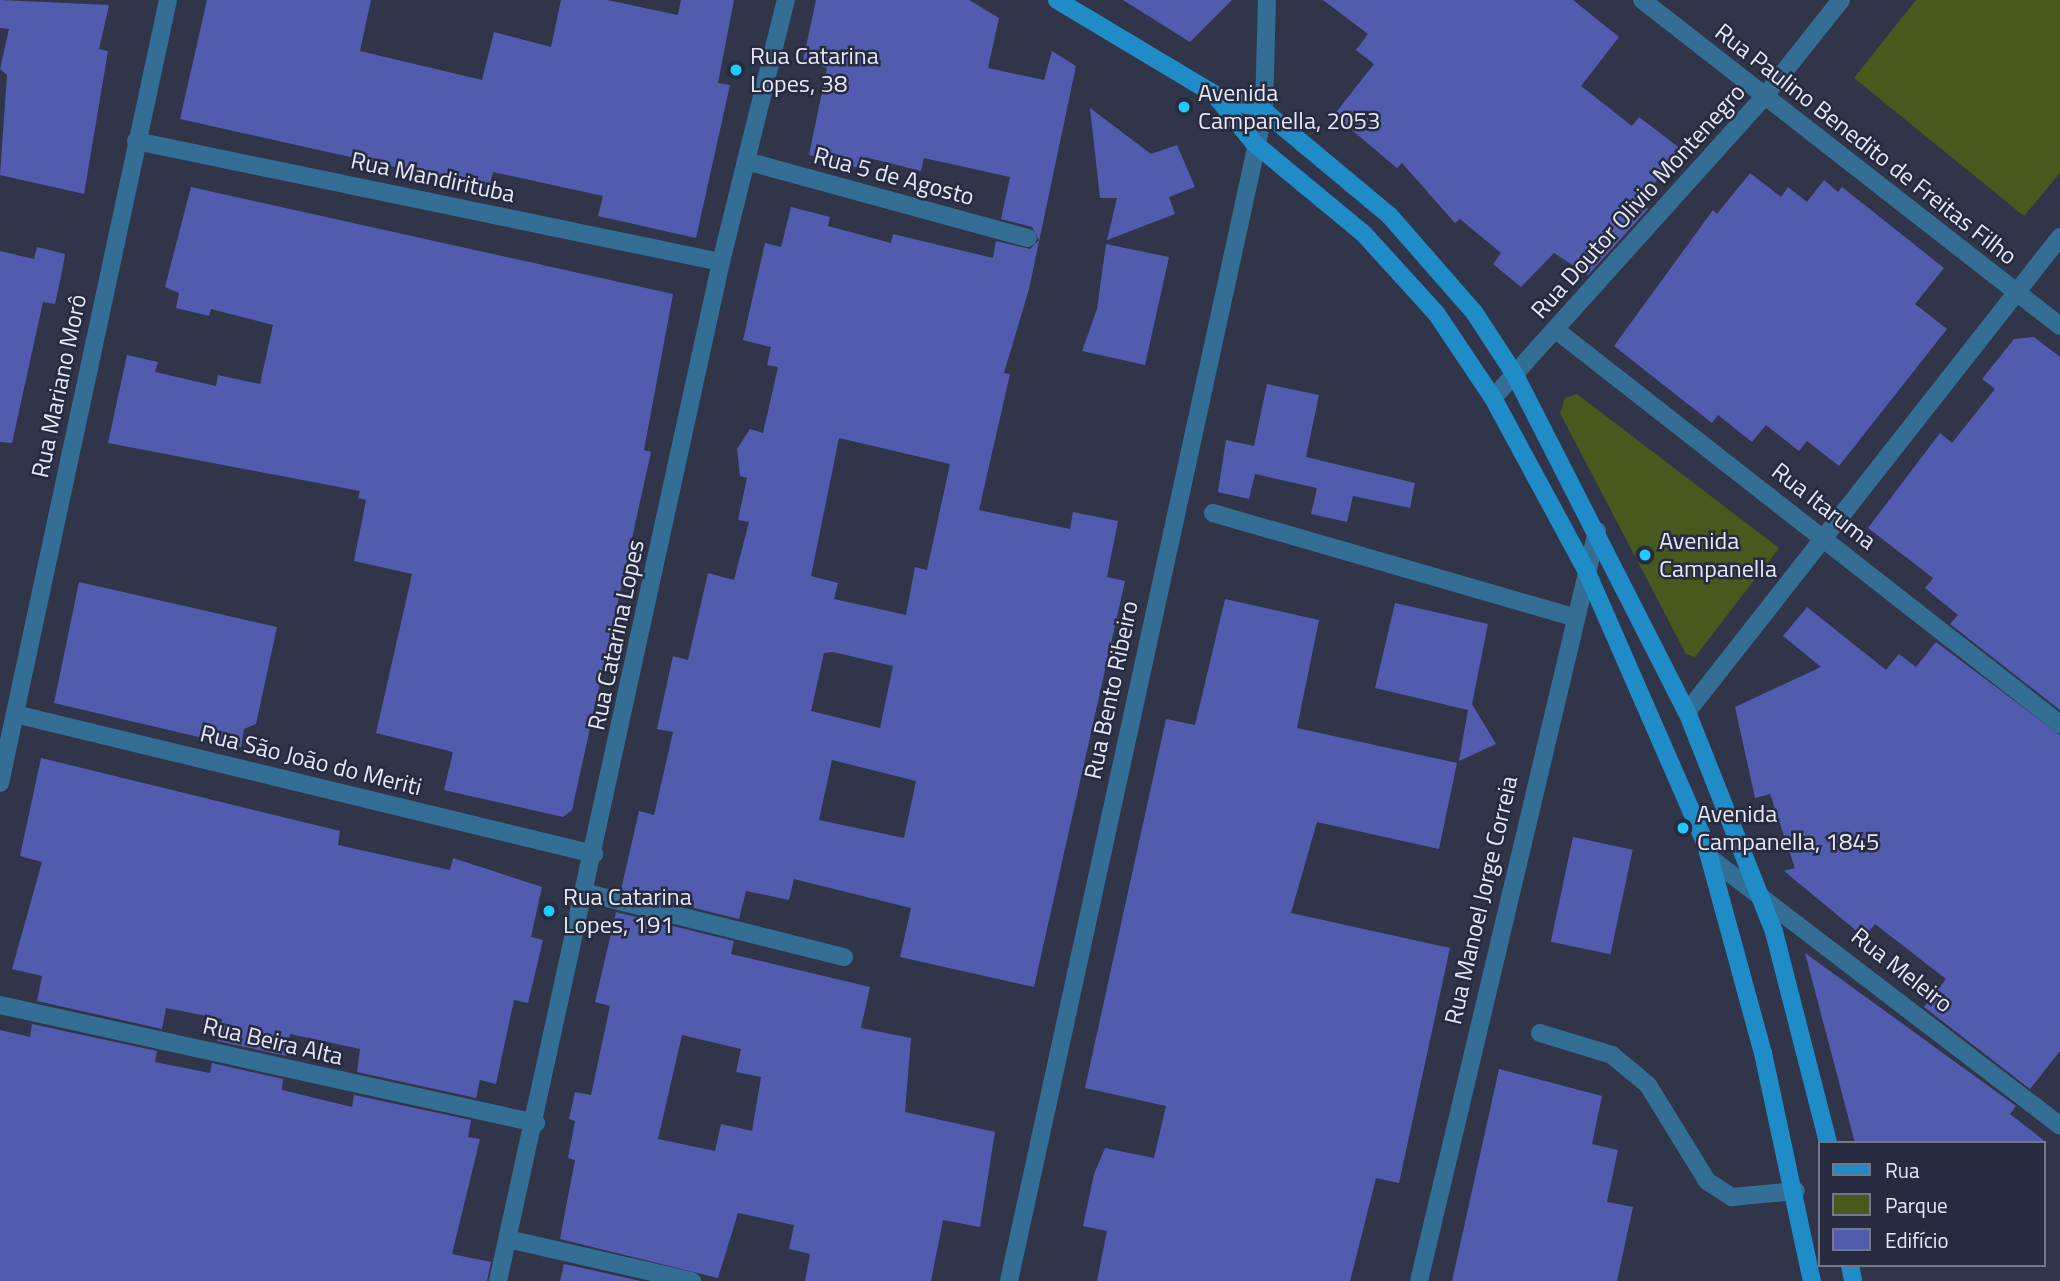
<!DOCTYPE html>
<html>
<head>
<meta charset="utf-8">
<style>
	body { margin:0 }
	#map { position:relative; width:2060px; height:1281px; overflow:hidden; background:#31354a; font-family:"Titillium Web",sans-serif }
	div>[style] { position:absolute }
	.green>* { inset:0; background:#47591c }
	.building>* { inset:0; background:#525cae; transform-origin:0 0 }
	.service>* { height:18px; margin:-9px; padding:0 9px; transform-origin:9px; border-radius:9px; background:#346e94 }
	.minor>* { height:18px; margin:-9px; padding:0 9px; transform-origin:9px; border-radius:9px; background:#346e94 }
	.secondary>* { height:18px; margin:-9px; padding:0 9px; transform-origin:9px; border-radius:9px; background:#1f8cc8 }
	.dots>* { width:19px; height:19px; translate:-50% -50%; box-sizing:border-box; border:4px solid #272b3f; border-radius:50% }
	span { translate:-50% -50%; white-space:nowrap; text-align:center; line-height:1.15; -webkit-text-stroke:5px #272b3f; paint-order:stroke }
	.poi-label { font-size:24px; color:#e5e8f5 }
	.left { translate:0 -50%; text-align:left }
	.street-label { font-size:24px; color:#e5e8f5 }
	.legend { position:absolute; left:1818px; top:1141px; width:228px; height:126px; box-sizing:border-box; background:#272b3f; border:2px solid #737788; margin:0; padding:9px 12px; list-style:none; font-size:21px; color:#e5e8f5 }
	.legend li { display:flex; align-items:center; gap:14px; height:35px }
	.legend b { width:35px; border:2px solid #737788 }
</style>
</head>
<body>
<div id="map">
	<div class="green">
		<i style="clip-path:polygon(1916px 0,2060px 0,2060px 173px,2024px 216px,1854px 78px)"></i>
		<i style="clip-path:polygon(1577px 394px,1779px 548px,1695px 657px,1686px 654px,1560px 413px,1565px 398px)"></i>
	</div>
	<div class="building">
		<i style="clip-path:polygon(0 0,109px 5px,99px 49px,108px 51px,84px 194px,0 175px,7px 75px,0 69px,9px 29px,0 28px)"></i>
		<i style="clip-path:polygon(207px 0,371px 0,360px 51px,482px 80px,494px 32px,551px 47px,561px 0,607px 0,678px 15px,681px 0,734px 0,718px 83px,730px 85px,696px 238px,598px 216px,603px 196px,493px 172px,489px 188px,180px 119px)"></i>
		<i style="clip-path:polygon(evenodd,816px 0,969px 0,999px 18px,988px 68px,1044px 80px,1052px 51px,1076px 66px,1029px 289px,1004px 373px,1010px 374px,979px 510px,1070px 529px,1073px 512px,1118px 521px,1107px 577px,1125px 581px,1034px 987px,900px 957px,911px 908px,794px 879px,789px 900px,746px 891px,739px 919px,621px 890px,639px 811px,654px 815px,673px 732px,657px 729px,673px 656px,688px 660px,708px 573px,734px 580px,749px 522px,738px 520px,747px 478px,740px 476px,737px 449px,750px 429px,763px 433px,778px 367px,767px 365px,771px 347px,743px 340px,765px 243px,781px 247px,791px 207px,830px 217px,828px 226px,891px 243px,893px 234px,993px 258px,996px 241px,1030px 249px,1039px 240px,1032px 227px,1001px 219px,1010px 177px,924px 158px,921px 171px,865px 157px,863px 169px,809px 155px,827px 68px,803px 61px,816px 0,839px 438px,950px 464px,927px 570px,915px 567px,906px 615px,834px 599px,838px 583px,811px 576px,839px 438px,816px 0,833px 652px,893px 666px,880px 728px,811px 711px,824px 653px,833px 652px,816px 0,832px 760px,916px 781px,904px 838px,819px 820px,832px 760px)"></i>
		<i style="clip-path:polygon(1123px 0,1232px 0,1190px 42px)"></i>
		<i style="clip-path:polygon(1323px 0,1573px 0,1619px 37px,1581px 86px,1632px 126px,1639px 117px,1681px 149px,1640px 202px,1648px 209px,1588px 275px,1554px 253px,1521px 287px,1493px 264px,1501px 253px,1460px 219px,1455px 223px,1402px 163px,1397px 168px,1334px 115px,1374px 64px,1356px 50px,1368px 34px)"></i>
		<i style="clip-path:polygon(1090px 108px,1151px 154px,1177px 145px,1195px 187px,1169px 197px,1175px 214px,1107px 240px,1117px 198px,1100px 198px)"></i>
		<i style="clip-path:polygon(1750px 173px,1781px 197px,1788px 187px,1807px 202px,1824px 180px,1838px 192px,1842px 187px,1944px 268px,1915px 304px,1947px 329px,1839px 466px,1807px 441px,1799px 451px,1766px 425px,1752px 442px,1718px 415px,1712px 423px,1614px 346px,1713px 210px,1717px 214px)"></i>
		<i style="clip-path:polygon(191px 187px,673px 294px,644px 450px,651px 452px,572px 810px,563px 817px,444px 790px,453px 752px,376px 733px,412px 574px,354px 561px,366px 500px,358px 498px,360px 491px,108px 443px,127px 355px,158px 362px,155px 372px,216px 386px,218px 375px,260px 384px,273px 325px,211px 309px,209px 316px,176px 308px,179px 293px,165px 287px)"></i>
		<i style="clip-path:polygon(1106px 244px,1169px 257px,1145px 365px,1082px 351px,1097px 309px)"></i>
		<i style="clip-path:polygon(37px 247px,65px 254px,63px 267px,55px 304px,43px 302px,12px 443px,0 442px,0 251px,34px 259px)"></i>
		<i style="clip-path:polygon(2034px 337px,2060px 357px,2060px 710px,1950px 624px,1958px 615px,1925px 588px,1933px 578px,1868px 528px,1940px 433px,1952px 443px,1995px 389px,1982px 379px,2014px 339px)"></i>
		<i style="clip-path:polygon(1267px 384px,1319px 395px,1306px 457px,1415px 483px,1410px 508px,1353px 496px,1347px 522px,1311px 514px,1317px 488px,1255px 474px,1249px 499px,1218px 492px,1226px 440px,1254px 446px)"></i>
		<i style="clip-path:polygon(79px 582px,277px 627px,256px 724px,244px 729px,241px 747px,54px 703px)"></i>
		<i style="clip-path:polygon(1225px 599px,1319px 620px,1297px 728px,1457px 763px,1439px 849px,1317px 822px,1291px 913px,1450px 948px,1399px 1183px,1376px 1178px,1350px 1281px,1097px 1281px,1107px 1231px,1083px 1226px,1094px 1174px,1105px 1148px,1154px 1158px,1166px 1106px,1085px 1088px,1166px 719px,1195px 725px)"></i>
		<i style="clip-path:polygon(1395px 603px,1488px 624px,1472px 704px,1496px 744px,1459px 761px,1468px 710px,1375px 688px)"></i>
		<i style="clip-path:polygon(1807px 607px,1886px 670px,1899px 654px,1916px 667px,1936px 642px,2060px 735px,2060px 1051px,2030px 1089px,1924px 1007px,1946px 979px,1875px 924px,1864px 937px,1784px 871px,1795px 868px,1770px 794px,1755px 798px,1735px 707px,1821px 667px,1783px 636px)"></i>
		<i style="clip-path:polygon(41px 758px,340px 831px,338px 845px,450px 870px,453px 858px,542px 887px,531px 937px,543px 940px,528px 1003px,514px 1000px,496px 1084px,480px 1080px,476px 1098px,357px 1072px,360px 1049px,290px 1034px,287px 1056px,217px 1041px,222px 1019px,166px 1008px,162px 1029px,37px 1001px,42px 976px,12px 969px,42px 862px,20px 856px)"></i>
		<i style="left:1573px;top:837px;width:61px;height:107px;rotate:12deg"></i>
		<i style="clip-path:polygon(evenodd,616px 912px,734px 941px,731px 954px,870px 987px,861px 1028px,911px 1038px,905px 1112px,995px 1132px,980px 1227px,943px 1220px,931px 1281px,805px 1281px,810px 1254px,789px 1249px,794px 1225px,738px 1213px,718px 1278px,560px 1239px,575px 1160px,568px 1158px,575px 1121px,569px 1119px,575px 1092px,591px 1095px,610px 1006px,595px 1002px,616px 912px,682px 1035px,741px 1049px,736px 1072px,761px 1077px,752px 1131px,721px 1124px,715px 1151px,658px 1139px,682px 1035px)"></i>
		<i style="clip-path:polygon(1805px 953px,2016px 1106px,2010px 1114px,2047px 1143px,1855px 1143px)"></i>
		<i style="clip-path:polygon(32px 1024px,157px 1051px,155px 1062px,210px 1073px,212px 1063px,283px 1079px,282px 1090px,352px 1107px,354px 1095px,471px 1120px,468px 1137px,480px 1139px,452px 1254px,491px 1262px,487px 1281px,0 1281px,0 1030px,30px 1037px)"></i>
		<i style="clip-path:polygon(1499px 1069px,1602px 1096px,1592px 1144px,1618px 1150px,1607px 1202px,1633px 1207px,1617px 1281px,1452px 1281px)"></i>
		<i style="clip-path:polygon(564px 1264px,641px 1281px,560px 1281px)"></i>
	</div>
	<div class="service">
		<i style="left:1213px;top:513px;width:376px;rotate:16.1deg"></i>
		<i style="left:1540px;top:1033px;width:75px;rotate:17deg"></i>
		<i style="left:1612px;top:1055px;width:47px;rotate:39.8deg"></i>
		<i style="left:1648px;top:1085px;width:113px;rotate:58.4deg"></i>
		<i style="left:1707px;top:1181px;width:30px;rotate:33deg"></i>
		<i style="left:1732px;top:1197px;width:64px;rotate:-5.4deg"></i>
		<i style="left:508px;top:1239px;width:189px;rotate:12.9deg"></i>
	</div>
	<div class="minor">
		<i style="left:1642px;top:0;width:530px;rotate:37.95deg"></i>
		<i style="left:136px;top:141px;width:597px;rotate:11.69deg"></i>
		<i style="left:746px;top:161px;width:292px;rotate:15.3deg"></i>
		<i style="left:1556px;top:330px;width:640px;rotate:38.02deg"></i>
		<i style="left:1493px;top:398px;width:405px;rotate:-48deg"></i>
		<i style="left:1764px;top:97px;width:124px;rotate:-51.6deg"></i>
		<i style="left:1687px;top:712px;width:604px;rotate:-51.86deg"></i>
		<i style="left:15px;top:714px;width:596px;rotate:13.59deg"></i>
		<i style="left:0;top:783px;width:801px;rotate:-77.89deg"></i>
		<i style="left:1710px;top:858px;width:441px;rotate:37.4deg"></i>
		<i style="left:587px;top:893px;width:265px;rotate:14deg"></i>
		<i style="left:0;top:1005px;width:549px;rotate:12.42deg"></i>
		<i style="left:498px;top:1281px;width:1043px;rotate:-77.66deg"></i>
		<i style="left:721px;top:262px;width:270px;rotate:-76.1deg"></i>
		<i style="left:1009px;top:1281px;width:1197px;rotate:-77.7deg"></i>
		<i style="left:1264px;top:111px;width:111px;rotate:-88.5deg"></i>
		<i style="left:1419px;top:1281px;width:771px;rotate:-76.65deg"></i>
	</div>
	<div class="secondary">
		<i style="left:1057px;top:0;width:183px;rotate:30.9deg"></i>
		<i style="left:1214px;top:94px;width:53px;rotate:18.8deg"></i>
		<i style="left:1264px;top:111px;width:163px;rotate:39.8deg"></i>
		<i style="left:1389px;top:215px;width:129px;rotate:48.8deg"></i>
		<i style="left:1474px;top:312px;width:75px;rotate:56.9deg"></i>
		<i style="left:1515px;top:375px;width:378px;rotate:63deg"></i>
		<i style="left:1687px;top:712px;width:237px;rotate:68.4deg"></i>
		<i style="left:1774px;top:932px;width:218px;rotate:75.6deg"></i>
		<i style="left:1214px;top:94px;width:63px;rotate:50.8deg"></i>
		<i style="left:1254px;top:143px;width:143px;rotate:39.6deg"></i>
		<i style="left:1364px;top:234px;width:107px;rotate:47.7deg"></i>
		<i style="left:1436px;top:313px;width:102px;rotate:56.2deg"></i>
		<i style="left:1493px;top:398px;width:196px;rotate:61.6deg"></i>
		<i style="left:1586px;top:570px;width:300px;rotate:66.4deg"></i>
		<i style="left:1706px;top:845px;width:216px;rotate:74.7deg"></i>
		<i style="left:1763px;top:1053px;width:233px;rotate:77.9deg"></i>
		<i style="left:1850px;top:1265px;width:16px;rotate:79deg"></i>
	</div>
	<div class="dots">
		<i style="left:736px;top:70px;background:#22c9fd"></i>
		<i style="left:1184px;top:107px;background:#22c9fd"></i>
		<i style="left:1645px;top:555px;background:#22c9fd"></i>
		<i style="left:1683px;top:828px;background:#22c9fd"></i>
		<i style="left:549px;top:911px;background:#22c9fd"></i>
	</div>
	<div class="poi-label">
		<span class="left" style="left:750px;top:70px">Rua Catarina<br>Lopes, 38</span>
		<span class="left" style="left:1198px;top:107px">Avenida<br>Campanella, 2053</span>
		<span class="left" style="left:1659px;top:555px">Avenida<br>Campanella</span>
		<span class="left" style="left:1697px;top:828px">Avenida<br>Campanella, 1845</span>
		<span class="left" style="left:563px;top:911px">Rua Catarina<br>Lopes, 191</span>
	</div>
	<div class="street-label">
		<span style="left:1866px;top:144px;rotate:38deg">Rua Paulino Benedito de Freitas Filho</span>
		<span style="left:894px;top:176px;rotate:15deg">Rua 5 de Agosto</span>
		<span style="left:433px;top:177px;rotate:12deg">Rua Mandirituba</span>
		<span style="left:1638px;top:201px;rotate:-48deg">Rua Doutor Olivio Montenegro</span>
		<span style="left:59px;top:386px;rotate:-78deg">Rua Mariano Morô</span>
		<span style="left:1824px;top:506px;rotate:38deg">Rua Itaruma</span>
		<span style="left:616px;top:635px;rotate:-78deg">Rua Catarina Lopes</span>
		<span style="left:1111px;top:690px;rotate:-78deg">Rua Bento Ribeiro</span>
		<span style="left:311px;top:760px;rotate:14deg">Rua São João do Meriti</span>
		<span style="left:1481px;top:900px;rotate:-77deg">Rua Manoel Jorge Correia</span>
		<span style="left:1902px;top:970px;rotate:38deg">Rua Meleiro</span>
		<span style="left:273px;top:1041px;rotate:13deg">Rua Beira Alta</span>
	</div>
	<ul class="legend">
	<li><b style="height:9px;background:#1f8cc8"></b>Rua</li>
	<li><b style="height:19px;background:#47591c"></b>Parque</li>
	<li><b style="height:19px;background:#525cae"></b>Edifício</li>
	</ul>
</div>
</body>
</html>
